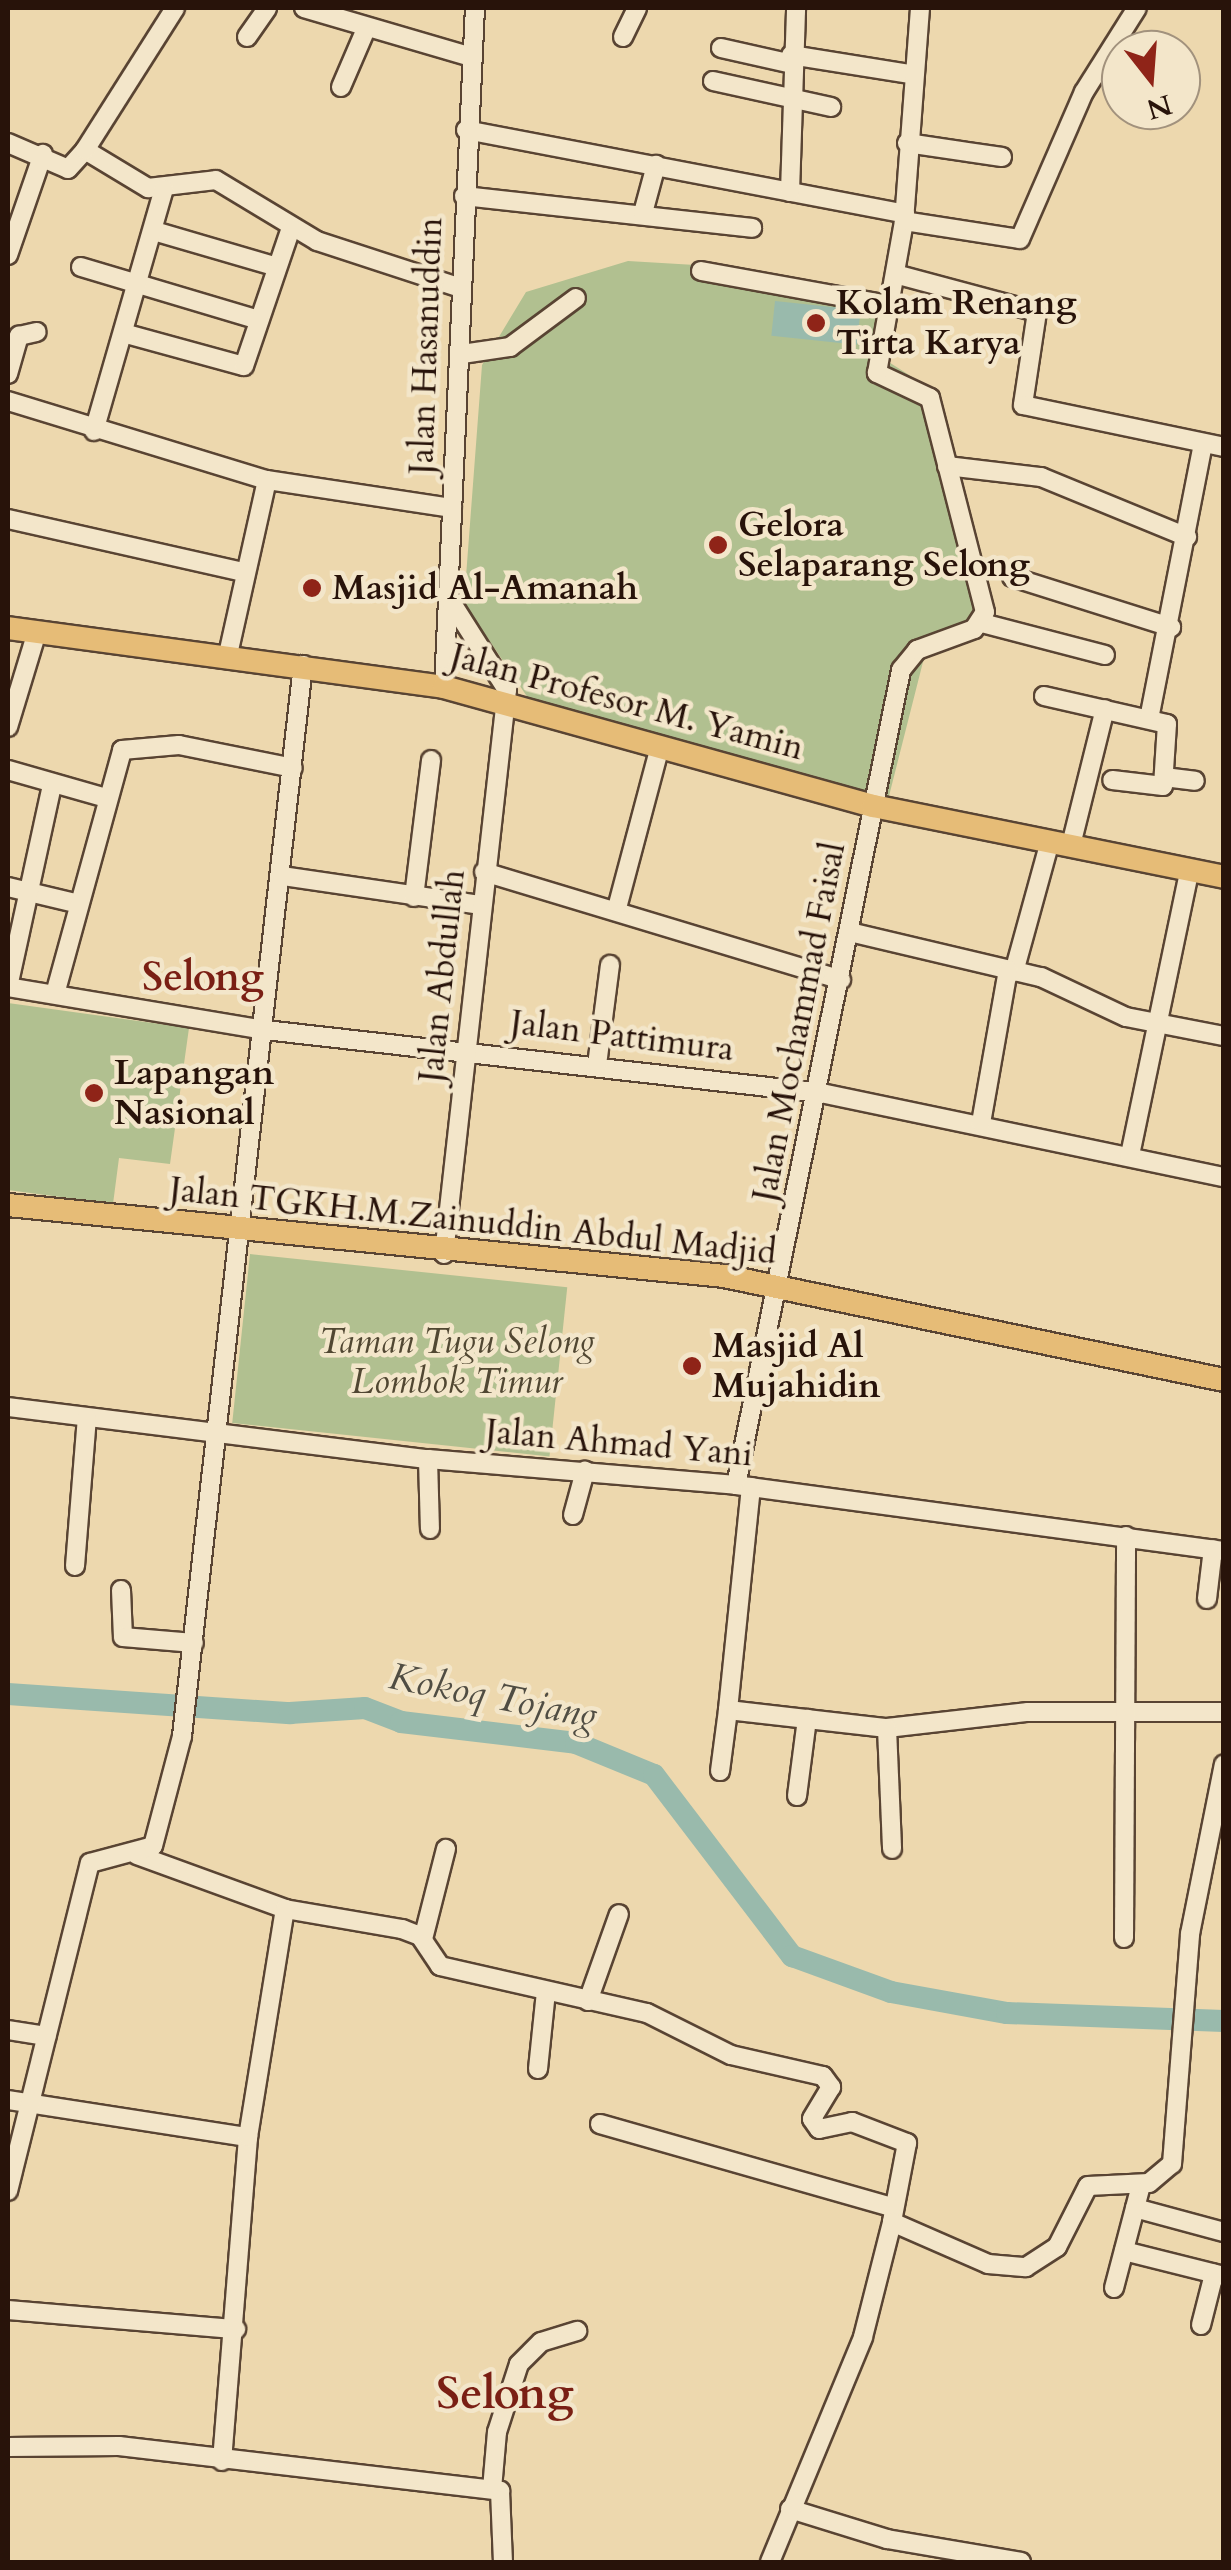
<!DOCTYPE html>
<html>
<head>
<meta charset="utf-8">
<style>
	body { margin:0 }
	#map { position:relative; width:1231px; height:2570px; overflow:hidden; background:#edd8ae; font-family:Cardo,serif }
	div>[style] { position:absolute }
	.green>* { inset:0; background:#b1c090; transform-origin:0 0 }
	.water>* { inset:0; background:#99baac; transform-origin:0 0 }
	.river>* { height:22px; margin:-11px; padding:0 11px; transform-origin:11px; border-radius:11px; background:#99baac }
	.roads { filter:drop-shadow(2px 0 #594433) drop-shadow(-2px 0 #594433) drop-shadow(0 2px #594433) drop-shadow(0 -2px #594433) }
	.minor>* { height:18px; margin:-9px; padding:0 9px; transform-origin:9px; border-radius:9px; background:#f3e6ca }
	.major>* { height:22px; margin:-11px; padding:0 11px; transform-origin:11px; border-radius:11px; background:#e6bc77 }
	.dots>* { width:28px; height:28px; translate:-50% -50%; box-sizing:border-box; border:5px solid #f3e6ca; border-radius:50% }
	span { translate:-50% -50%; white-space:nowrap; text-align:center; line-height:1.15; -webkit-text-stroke:9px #f3e6ca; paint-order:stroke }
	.poi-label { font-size:35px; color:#28130a; font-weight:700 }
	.left { translate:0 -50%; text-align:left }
	.street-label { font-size:35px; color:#28130a }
	.park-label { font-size:35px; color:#514732; font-style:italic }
	.water-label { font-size:38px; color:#504d43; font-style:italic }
	.quarter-label { font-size:40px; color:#7a1f14; font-weight:700 }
	.district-label { font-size:45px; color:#7a1f14; font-weight:700 }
	.frame { position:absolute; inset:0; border:10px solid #28130a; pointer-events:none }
	.north { position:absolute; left:1101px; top:30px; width:100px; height:100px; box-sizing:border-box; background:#f3e6ca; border:2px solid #a2927d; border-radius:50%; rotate:163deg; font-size:28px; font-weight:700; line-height:40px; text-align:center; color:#28130a }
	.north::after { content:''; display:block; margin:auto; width:35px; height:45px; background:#8f2418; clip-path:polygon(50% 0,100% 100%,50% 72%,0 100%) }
</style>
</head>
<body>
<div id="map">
	<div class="green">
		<i style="clip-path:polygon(628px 261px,729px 267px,884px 309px,884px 359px,931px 389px,988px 627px,925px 654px,888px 800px,528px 698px,464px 603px,482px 365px,526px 292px)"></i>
		<i style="clip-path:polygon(8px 1003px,189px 1028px,170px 1164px,119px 1158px,113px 1204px,8px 1190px)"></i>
		<i style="left:250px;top:1254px;width:319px;height:170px;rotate:6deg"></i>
	</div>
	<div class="water">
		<i style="left:775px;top:301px;width:86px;height:35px;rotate:6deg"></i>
	</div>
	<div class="river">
		<i style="left:8px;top:1694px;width:283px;rotate:3.9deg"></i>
		<i style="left:290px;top:1713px;width:75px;rotate:-3.8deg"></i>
		<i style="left:365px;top:1708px;width:39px;rotate:21deg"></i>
		<i style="left:401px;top:1722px;width:176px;rotate:6.8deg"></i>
		<i style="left:576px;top:1743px;width:84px;rotate:22.3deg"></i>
		<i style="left:654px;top:1775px;width:228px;rotate:52.7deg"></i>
		<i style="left:792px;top:1956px;width:105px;rotate:20deg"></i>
		<i style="left:891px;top:1992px;width:118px;rotate:10.3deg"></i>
		<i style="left:1007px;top:2013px;width:217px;rotate:2.1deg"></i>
	</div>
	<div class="roads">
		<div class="minor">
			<i style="left:304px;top:8px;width:171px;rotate:16.3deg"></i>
			<i style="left:247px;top:37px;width:35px;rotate:-55deg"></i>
			<i style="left:623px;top:37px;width:32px;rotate:-64deg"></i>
			<i style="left:721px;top:48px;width:73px;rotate:12.7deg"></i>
			<i style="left:791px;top:55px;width:121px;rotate:9.1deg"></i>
			<i style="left:713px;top:81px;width:121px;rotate:12.4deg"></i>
			<i style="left:341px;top:87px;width:63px;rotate:-66.7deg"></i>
			<i style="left:466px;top:130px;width:447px;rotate:10.8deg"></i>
			<i style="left:8px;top:143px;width:65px;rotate:23.4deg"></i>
			<i style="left:68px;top:169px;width:25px;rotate:-48deg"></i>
			<i style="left:85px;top:150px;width:74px;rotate:31.1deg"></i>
			<i style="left:148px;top:188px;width:68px;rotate:-6.7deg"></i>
			<i style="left:216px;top:180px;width:118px;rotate:31.1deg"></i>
			<i style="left:317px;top:241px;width:151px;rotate:18.1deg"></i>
			<i style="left:907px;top:143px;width:96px;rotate:8.4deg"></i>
			<i style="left:85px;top:150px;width:168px;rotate:-57.6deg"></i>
			<i style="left:790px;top:192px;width:184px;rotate:-88.1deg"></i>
			<i style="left:464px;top:196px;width:290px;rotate:6.3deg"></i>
			<i style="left:643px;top:213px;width:50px;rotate:-74.8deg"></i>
			<i style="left:904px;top:221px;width:117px;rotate:8.8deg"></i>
			<i style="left:1020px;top:239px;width:160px;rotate:-66.5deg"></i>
			<i style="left:1084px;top:92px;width:99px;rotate:-57.8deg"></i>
			<i style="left:154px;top:231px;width:128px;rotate:16.3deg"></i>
			<i style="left:8px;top:255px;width:107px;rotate:-70.9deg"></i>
			<i style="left:81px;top:267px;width:186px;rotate:16.6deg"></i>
			<i style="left:701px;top:271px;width:191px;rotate:10.3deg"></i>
			<i style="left:895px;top:274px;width:147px;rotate:15deg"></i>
			<i style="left:1037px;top:312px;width:94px;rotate:98.6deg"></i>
			<i style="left:1023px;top:405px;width:205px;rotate:11.8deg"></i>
			<i style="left:123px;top:333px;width:125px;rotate:15.3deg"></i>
			<i style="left:244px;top:366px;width:146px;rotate:-71.2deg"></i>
			<i style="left:462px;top:354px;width:49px;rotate:-8.3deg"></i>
			<i style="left:510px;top:347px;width:82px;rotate:-36.6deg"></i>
			<i style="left:8px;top:374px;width:40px;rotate:-74deg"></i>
			<i style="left:19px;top:336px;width:18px;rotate:-13deg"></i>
			<i style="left:8px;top:401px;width:271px;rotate:17deg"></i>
			<i style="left:267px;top:480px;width:187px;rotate:8.6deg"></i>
			<i style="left:94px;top:431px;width:252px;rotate:-73.9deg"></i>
			<i style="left:947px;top:466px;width:95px;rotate:6.7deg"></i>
			<i style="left:1041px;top:477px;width:158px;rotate:22.3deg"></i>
			<i style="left:8px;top:519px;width:241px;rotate:12.7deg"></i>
			<i style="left:1012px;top:577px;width:167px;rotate:17.5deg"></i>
			<i style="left:982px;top:623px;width:127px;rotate:14.6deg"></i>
			<i style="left:227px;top:659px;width:183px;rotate:-77.4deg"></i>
			<i style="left:444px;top:687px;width:680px;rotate:-87.39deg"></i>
			<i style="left:1044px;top:696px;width:126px;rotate:12.8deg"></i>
			<i style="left:1167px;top:724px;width:62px;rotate:93.7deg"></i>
			<i style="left:1163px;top:786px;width:51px;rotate:-173.3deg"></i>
			<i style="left:1149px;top:719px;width:281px;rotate:-78.9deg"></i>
			<i style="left:8px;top:727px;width:96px;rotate:-73.1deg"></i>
			<i style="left:8px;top:770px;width:99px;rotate:15.9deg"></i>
			<i style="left:1164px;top:777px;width:31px;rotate:7deg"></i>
			<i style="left:1071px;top:845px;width:140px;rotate:-76deg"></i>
			<i style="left:484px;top:872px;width:373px;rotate:16.8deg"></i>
			<i style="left:282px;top:876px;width:201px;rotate:8.3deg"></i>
			<i style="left:8px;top:887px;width:69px;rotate:13.4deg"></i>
			<i style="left:414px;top:897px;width:138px;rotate:-82.9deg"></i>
			<i style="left:617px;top:908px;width:168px;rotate:-75.1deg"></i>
			<i style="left:850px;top:932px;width:196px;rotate:13.3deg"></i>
			<i style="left:1041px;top:977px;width:94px;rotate:25.2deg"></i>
			<i style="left:1126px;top:1017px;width:100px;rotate:11deg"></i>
			<i style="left:1014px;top:972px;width:136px;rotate:-74.6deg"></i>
			<i style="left:8px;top:987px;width:261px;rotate:9.5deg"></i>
			<i style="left:265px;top:1030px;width:560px;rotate:6.46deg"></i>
			<i style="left:821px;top:1093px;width:412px;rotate:11.8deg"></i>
			<i style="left:8px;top:987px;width:206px;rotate:-77.7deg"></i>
			<i style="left:55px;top:994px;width:253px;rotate:-74.6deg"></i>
			<i style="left:122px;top:750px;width:57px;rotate:-5deg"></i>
			<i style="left:179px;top:745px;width:116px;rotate:11.4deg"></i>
			<i style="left:597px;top:1065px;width:101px;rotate:-82.6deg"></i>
			<i style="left:981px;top:1123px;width:155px;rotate:-80deg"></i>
			<i style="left:1130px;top:1155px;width:289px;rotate:-78.2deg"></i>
			<i style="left:444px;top:1254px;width:568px;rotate:-83.63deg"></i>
			<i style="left:507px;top:690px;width:110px;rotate:-122.4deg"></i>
			<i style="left:8px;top:1407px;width:423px;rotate:7.1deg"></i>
			<i style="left:428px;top:1459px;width:309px;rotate:4.8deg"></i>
			<i style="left:736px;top:1485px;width:492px;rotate:7.7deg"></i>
			<i style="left:428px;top:1459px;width:70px;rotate:88.4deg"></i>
			<i style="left:736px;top:1485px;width:832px;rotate:-78.55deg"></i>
			<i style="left:901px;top:670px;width:26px;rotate:-51deg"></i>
			<i style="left:917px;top:650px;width:61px;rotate:-20.2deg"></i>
			<i style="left:974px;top:629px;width:20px;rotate:-57deg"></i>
			<i style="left:985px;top:612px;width:221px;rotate:-104.4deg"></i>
			<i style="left:930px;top:398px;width:59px;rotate:-154.7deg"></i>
			<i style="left:877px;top:373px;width:154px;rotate:-79.9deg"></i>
			<i style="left:904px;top:221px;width:214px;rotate:-85.7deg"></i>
			<i style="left:751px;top:1487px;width:224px;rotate:95.9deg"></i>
			<i style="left:728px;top:1710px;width:160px;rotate:6.5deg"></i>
			<i style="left:887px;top:1728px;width:142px;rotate:-6.5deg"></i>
			<i style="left:1028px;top:1712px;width:196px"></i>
			<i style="left:573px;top:1515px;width:46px;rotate:-74.7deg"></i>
			<i style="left:75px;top:1566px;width:149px;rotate:-85.4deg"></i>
			<i style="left:121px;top:1590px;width:47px;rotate:87.6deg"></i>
			<i style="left:123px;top:1637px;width:71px;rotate:4.8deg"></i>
			<i style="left:1207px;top:1599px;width:50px;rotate:-83.2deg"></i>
			<i style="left:887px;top:1728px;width:121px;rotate:87.6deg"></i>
			<i style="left:720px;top:1771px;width:62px;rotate:-82.5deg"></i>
			<i style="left:797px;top:1796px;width:78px;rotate:-82.6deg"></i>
			<i style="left:137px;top:1855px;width:158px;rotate:20deg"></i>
			<i style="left:285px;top:1909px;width:119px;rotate:9.7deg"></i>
			<i style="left:402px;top:1929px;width:19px;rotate:21deg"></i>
			<i style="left:420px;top:1936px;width:36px;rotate:56deg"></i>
			<i style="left:440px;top:1966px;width:212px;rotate:12.8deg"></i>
			<i style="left:647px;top:2013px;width:94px;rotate:26.6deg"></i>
			<i style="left:731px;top:2055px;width:94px;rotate:12.9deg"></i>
			<i style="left:823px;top:2076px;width:14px;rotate:54deg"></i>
			<i style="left:831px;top:2087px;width:37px;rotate:121deg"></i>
			<i style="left:812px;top:2119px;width:12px;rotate:55deg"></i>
			<i style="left:819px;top:2129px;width:34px;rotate:-12deg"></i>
			<i style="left:852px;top:2122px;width:59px;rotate:20.9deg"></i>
			<i style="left:907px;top:2143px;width:80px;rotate:100.8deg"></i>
			<i style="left:1124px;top:1938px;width:402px;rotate:-89.7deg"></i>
			<i style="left:423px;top:1939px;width:93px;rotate:-75.7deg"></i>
			<i style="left:588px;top:2001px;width:92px;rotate:-70.4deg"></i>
			<i style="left:8px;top:2030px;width:39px;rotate:9deg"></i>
			<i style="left:538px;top:2069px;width:78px;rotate:-84.1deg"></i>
			<i style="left:8px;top:2100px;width:243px;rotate:8.8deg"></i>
			<i style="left:600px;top:2124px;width:303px;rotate:15.9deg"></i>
			<i style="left:8px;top:2191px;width:338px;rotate:-76deg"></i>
			<i style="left:90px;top:1863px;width:65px;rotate:-15.1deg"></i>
			<i style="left:153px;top:1846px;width:114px;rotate:-75.2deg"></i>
			<i style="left:182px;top:1736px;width:1078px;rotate:-83.55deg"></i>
			<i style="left:1135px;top:2208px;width:92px;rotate:15.1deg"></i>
			<i style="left:1124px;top:2251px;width:103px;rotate:14deg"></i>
			<i style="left:1114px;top:2288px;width:106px;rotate:-75.3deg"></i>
			<i style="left:8px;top:2310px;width:229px;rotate:4.8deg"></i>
			<i style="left:1201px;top:2325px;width:53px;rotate:-75.7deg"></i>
			<i style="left:8px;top:2447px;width:111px;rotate:-0.5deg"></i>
			<i style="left:119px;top:2446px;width:384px;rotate:6.7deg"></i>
			<i style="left:500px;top:2491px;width:71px;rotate:87.6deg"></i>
			<i style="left:222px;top:2461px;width:325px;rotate:-85.4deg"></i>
			<i style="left:248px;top:2137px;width:231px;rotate:-80.8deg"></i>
			<i style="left:492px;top:2489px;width:57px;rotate:-85deg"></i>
			<i style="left:497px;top:2432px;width:71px;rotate:-72.1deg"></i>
			<i style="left:519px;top:2364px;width:31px;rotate:-45deg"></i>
			<i style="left:541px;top:2342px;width:38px;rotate:-17deg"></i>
			<i style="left:790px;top:2509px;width:102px;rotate:17.2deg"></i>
			<i style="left:887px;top:2539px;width:136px;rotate:9.7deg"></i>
			<i style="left:770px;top:2562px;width:243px;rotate:-67.5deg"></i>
			<i style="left:863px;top:2337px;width:119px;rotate:-75.8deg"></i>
			<i style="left:892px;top:2222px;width:105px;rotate:23.6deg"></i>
			<i style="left:988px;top:2264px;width:38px;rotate:5deg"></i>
			<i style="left:1026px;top:2267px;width:37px;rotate:-33deg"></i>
			<i style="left:1057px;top:2247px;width:68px;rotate:-63.1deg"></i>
			<i style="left:1088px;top:2186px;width:61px;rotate:-2.8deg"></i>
			<i style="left:1149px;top:2183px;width:30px;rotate:-40deg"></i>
			<i style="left:1172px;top:2164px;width:231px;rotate:-85.5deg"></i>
			<i style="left:1190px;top:1934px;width:173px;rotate:-78.7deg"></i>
		</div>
		<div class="major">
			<i style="left:8px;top:628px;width:440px;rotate:7.7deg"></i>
			<i style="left:444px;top:687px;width:445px;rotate:15.5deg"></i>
			<i style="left:873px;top:806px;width:358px;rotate:11.4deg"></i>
			<i style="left:8px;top:1205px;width:720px;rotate:5.66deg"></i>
			<i style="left:724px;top:1276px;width:511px;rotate:11.75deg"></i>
		</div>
	</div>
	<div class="dots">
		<i style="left:816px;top:323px;background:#8f2418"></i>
		<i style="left:718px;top:545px;background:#8f2418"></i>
		<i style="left:312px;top:588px;background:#8f2418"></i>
		<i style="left:94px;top:1093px;background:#8f2418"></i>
		<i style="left:692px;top:1366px;background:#8f2418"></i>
	</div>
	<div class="poi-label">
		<span class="left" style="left:836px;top:323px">Kolam Renang<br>Tirta Karya</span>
		<span class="left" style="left:738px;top:545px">Gelora<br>Selaparang Selong</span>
		<span class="left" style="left:332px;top:588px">Masjid Al-Amanah</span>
		<span class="left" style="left:114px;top:1093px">Lapangan<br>Nasional</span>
		<span class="left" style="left:712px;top:1366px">Masjid Al<br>Mujahidin</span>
	</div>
	<div class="street-label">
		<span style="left:426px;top:346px;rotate:-88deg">Jalan Hasanuddin</span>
		<span style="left:627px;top:702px;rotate:15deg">Jalan Profesor M. Yamin</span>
		<span style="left:442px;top:976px;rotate:-84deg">Jalan Abdullah</span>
		<span style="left:799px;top:1022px;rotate:-79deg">Jalan Mochammad Faisal</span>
		<span style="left:622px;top:1036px;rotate:7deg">Jalan Pattimura</span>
		<span style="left:473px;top:1221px;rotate:6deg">Jalan TGKH.M.Zainuddin Abdul Madjid</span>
		<span style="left:619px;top:1443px;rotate:5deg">Jalan Ahmad Yani</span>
	</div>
	<div class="park-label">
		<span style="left:457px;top:1362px">Taman Tugu Selong<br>Lombok Timur</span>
	</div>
	<div class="water-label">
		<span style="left:493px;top:1697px;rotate:11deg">Kokoq Tojang</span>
	</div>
	<div class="quarter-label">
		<span style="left:203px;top:978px">Selong</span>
	</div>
	<div class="district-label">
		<span style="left:505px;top:2394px">Selong</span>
	</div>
	<div class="frame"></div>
	<div class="north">N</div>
</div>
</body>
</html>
